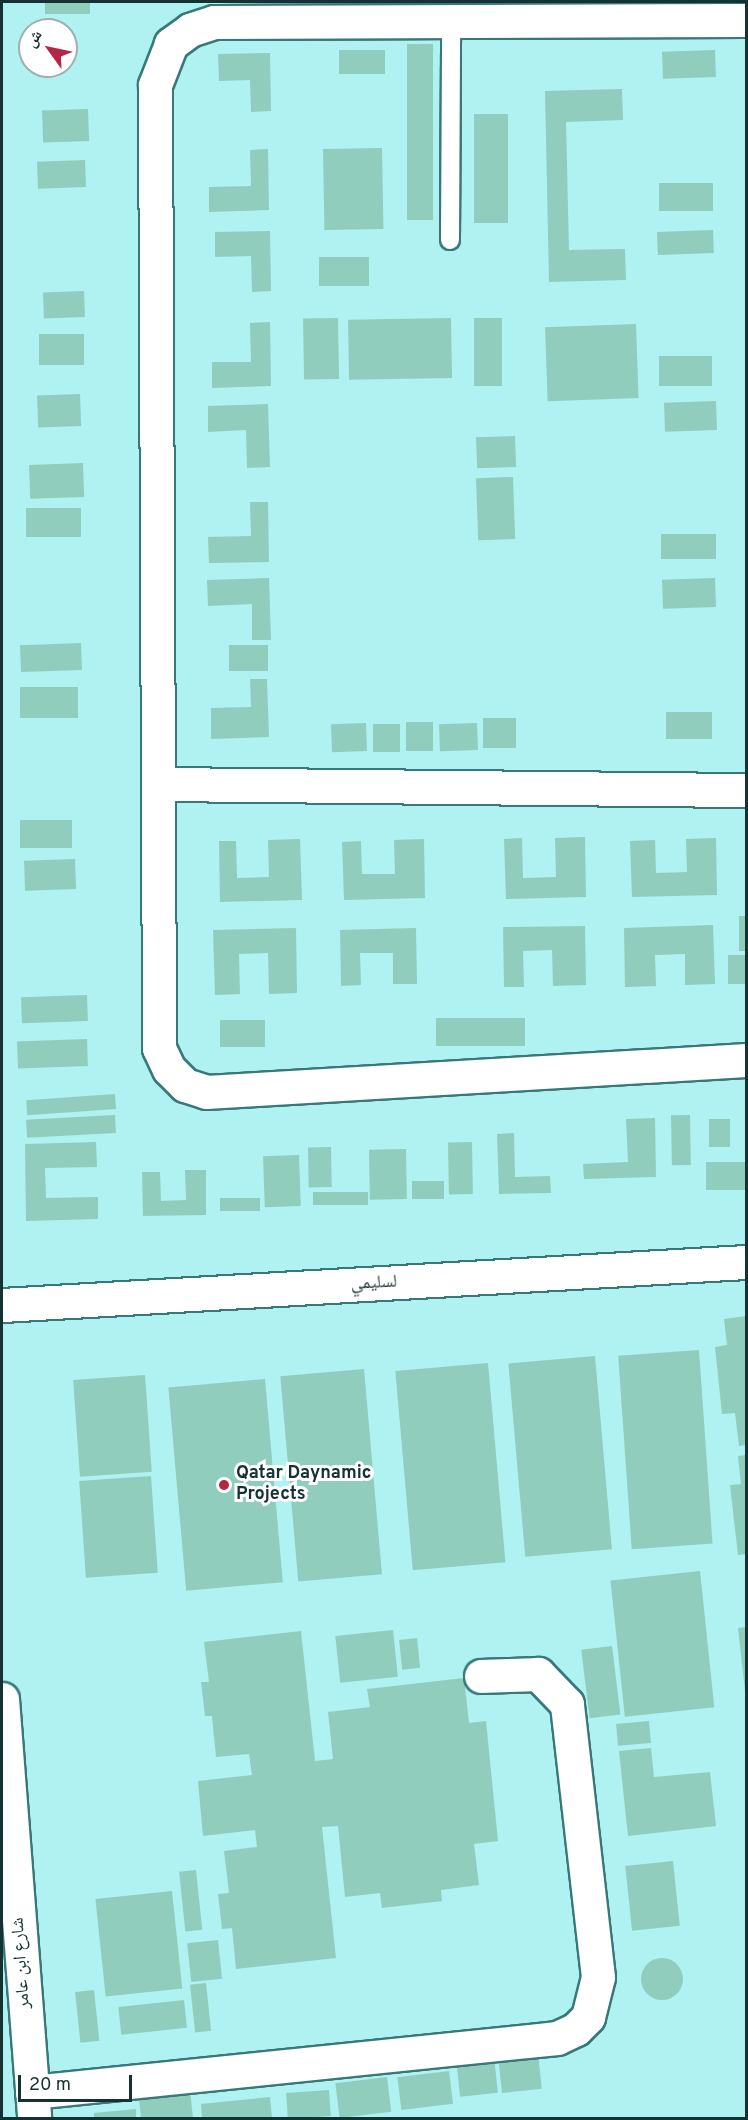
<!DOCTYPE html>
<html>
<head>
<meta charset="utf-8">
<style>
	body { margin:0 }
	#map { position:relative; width:748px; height:2120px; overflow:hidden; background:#b0f1f1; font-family:Overpass,"Noto Naskh Arabic",sans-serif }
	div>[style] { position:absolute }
	.building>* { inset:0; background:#91cdbd; transform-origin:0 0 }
	.round { border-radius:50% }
	.roads { filter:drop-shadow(2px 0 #387879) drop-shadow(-2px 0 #387879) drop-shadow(0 2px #387879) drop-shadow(0 -2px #387879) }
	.lane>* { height:18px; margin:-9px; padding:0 9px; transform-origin:9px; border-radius:9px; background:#fff }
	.street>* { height:33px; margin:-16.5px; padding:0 16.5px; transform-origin:16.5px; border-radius:16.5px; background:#fff }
	.secondary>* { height:33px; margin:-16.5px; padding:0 16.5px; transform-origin:16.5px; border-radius:16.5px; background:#fff }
	.dots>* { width:16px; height:16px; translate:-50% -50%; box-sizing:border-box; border:3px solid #fff; border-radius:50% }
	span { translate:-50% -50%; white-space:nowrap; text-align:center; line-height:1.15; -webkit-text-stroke:6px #fff; paint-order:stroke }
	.street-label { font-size:18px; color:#163131 }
	.poi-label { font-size:18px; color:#163131; font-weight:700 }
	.left { translate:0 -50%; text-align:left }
	.frame { position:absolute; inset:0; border:3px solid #163131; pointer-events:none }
	.north { position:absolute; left:18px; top:18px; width:60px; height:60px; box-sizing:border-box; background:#fff; border:2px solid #a2adad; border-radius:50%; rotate:303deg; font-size:16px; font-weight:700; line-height:24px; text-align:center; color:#163131 }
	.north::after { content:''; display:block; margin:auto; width:21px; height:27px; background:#b62541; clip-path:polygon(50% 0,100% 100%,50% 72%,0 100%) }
	.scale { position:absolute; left:18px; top:2075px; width:114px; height:27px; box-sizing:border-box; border:3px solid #163131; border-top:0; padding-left:8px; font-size:18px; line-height:21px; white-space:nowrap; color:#163131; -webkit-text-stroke:4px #fff; paint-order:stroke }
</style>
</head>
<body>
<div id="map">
	<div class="building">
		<i style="left:45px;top:2px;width:45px;height:12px"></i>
		<i style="left:407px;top:44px;width:26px;height:176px"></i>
		<i style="left:385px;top:50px;width:24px;height:46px;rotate:90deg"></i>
		<i style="left:715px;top:50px;width:27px;height:53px;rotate:88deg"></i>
		<i style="clip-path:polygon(270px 53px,271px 111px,251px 112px,250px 80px,219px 81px,218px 54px)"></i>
		<i style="clip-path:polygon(622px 89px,623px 120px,566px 122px,569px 250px,625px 249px,626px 280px,549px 282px,545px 91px)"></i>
		<i style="left:88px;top:109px;width:32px;height:46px;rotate:88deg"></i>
		<i style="left:474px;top:114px;width:34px;height:109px"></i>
		<i style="left:382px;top:148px;width:81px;height:59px;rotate:89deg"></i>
		<i style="clip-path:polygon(268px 149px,269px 210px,209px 212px,209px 187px,251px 186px,250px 150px)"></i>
		<i style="left:85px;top:160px;width:27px;height:48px;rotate:88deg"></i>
		<i style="left:713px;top:183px;width:28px;height:54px;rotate:90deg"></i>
		<i style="left:713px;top:230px;width:23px;height:56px;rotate:88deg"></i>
		<i style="clip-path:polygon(270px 231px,271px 291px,252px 292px,251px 256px,215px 257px,215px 232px)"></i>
		<i style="left:369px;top:257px;width:29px;height:50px;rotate:90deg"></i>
		<i style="left:84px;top:291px;width:26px;height:41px;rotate:88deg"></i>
		<i style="left:338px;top:318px;width:61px;height:35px;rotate:89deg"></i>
		<i style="left:451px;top:318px;width:60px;height:103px;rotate:89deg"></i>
		<i style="left:474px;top:318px;width:28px;height:68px"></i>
		<i style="clip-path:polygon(270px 322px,271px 386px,212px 388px,212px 362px,251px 362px,250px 323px)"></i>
		<i style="left:636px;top:324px;width:74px;height:91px;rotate:88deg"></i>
		<i style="left:84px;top:334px;width:31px;height:45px;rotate:90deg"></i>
		<i style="left:712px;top:356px;width:30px;height:53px;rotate:90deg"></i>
		<i style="left:80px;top:394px;width:32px;height:43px;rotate:88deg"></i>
		<i style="left:716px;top:401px;width:29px;height:52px;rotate:88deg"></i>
		<i style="clip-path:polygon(268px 404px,270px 467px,247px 468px,246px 430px,208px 432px,208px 406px)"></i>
		<i style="left:515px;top:436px;width:31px;height:39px;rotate:88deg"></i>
		<i style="left:83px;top:463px;width:34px;height:54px;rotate:88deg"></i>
		<i style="left:513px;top:477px;width:62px;height:37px;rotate:88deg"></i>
		<i style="clip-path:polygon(250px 502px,268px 502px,269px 562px,209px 563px,208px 537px,251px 536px)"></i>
		<i style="left:81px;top:508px;width:29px;height:55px;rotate:90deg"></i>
		<i style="left:716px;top:534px;width:25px;height:55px;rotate:90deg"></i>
		<i style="clip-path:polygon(269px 578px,271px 640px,252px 640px,252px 604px,208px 606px,207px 580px)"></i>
		<i style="left:715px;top:578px;width:29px;height:53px;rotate:88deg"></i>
		<i style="left:81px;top:643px;width:27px;height:61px;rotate:88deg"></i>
		<i style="left:268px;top:645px;width:26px;height:39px;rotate:90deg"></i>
		<i style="clip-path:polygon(250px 679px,267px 679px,269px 737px,211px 739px,211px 708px,251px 707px)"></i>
		<i style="left:78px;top:687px;width:31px;height:58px;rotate:90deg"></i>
		<i style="left:712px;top:712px;width:27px;height:46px;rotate:90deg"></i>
		<i style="left:516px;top:718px;width:30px;height:33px;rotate:90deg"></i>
		<i style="left:406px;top:722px;width:27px;height:29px"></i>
		<i style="left:366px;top:723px;width:28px;height:35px;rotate:88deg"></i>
		<i style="left:477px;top:723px;width:27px;height:38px;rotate:88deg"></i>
		<i style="left:373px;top:724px;width:27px;height:28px"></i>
		<i style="left:72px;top:820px;width:28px;height:52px;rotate:90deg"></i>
		<i style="clip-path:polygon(585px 837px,586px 897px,506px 899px,504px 839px,522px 838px,523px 878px,556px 877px,555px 838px)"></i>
		<i style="clip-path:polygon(716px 838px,717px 895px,632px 897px,630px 841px,655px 840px,656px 873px,687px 872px,686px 839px)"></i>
		<i style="clip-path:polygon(300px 839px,302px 900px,220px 902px,219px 841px,236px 841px,237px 878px,269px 877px,268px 840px)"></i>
		<i style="clip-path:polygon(424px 839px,425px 898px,344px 900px,342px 842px,361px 841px,362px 874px,395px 874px,394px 840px)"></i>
		<i style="left:75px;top:859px;width:30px;height:51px;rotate:88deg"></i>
		<i style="left:739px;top:916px;width:7px;height:35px"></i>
		<i style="clip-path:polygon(713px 925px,715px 984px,685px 985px,685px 954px,655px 955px,656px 986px,625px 987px,624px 928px)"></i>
		<i style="clip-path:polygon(585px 926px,586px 985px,553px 986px,552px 950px,523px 951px,524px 987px,504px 987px,503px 927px)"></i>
		<i style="clip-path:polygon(296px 928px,297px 993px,269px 994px,268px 953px,239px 954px,240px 994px,215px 995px,213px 930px)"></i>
		<i style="clip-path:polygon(416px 928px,417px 984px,393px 984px,393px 953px,360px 953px,361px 985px,341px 986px,340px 930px)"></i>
		<i style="left:746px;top:955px;width:29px;height:18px;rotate:90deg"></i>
		<i style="left:87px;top:995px;width:26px;height:66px;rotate:88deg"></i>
		<i style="left:525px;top:1018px;width:28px;height:89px;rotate:90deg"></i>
		<i style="left:265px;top:1020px;width:27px;height:45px;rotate:90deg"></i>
		<i style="left:87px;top:1039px;width:27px;height:70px;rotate:88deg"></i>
		<i style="left:115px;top:1094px;width:15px;height:89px;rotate:86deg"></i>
		<i style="left:115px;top:1115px;width:18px;height:89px;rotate:87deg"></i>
		<i style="left:690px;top:1115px;width:50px;height:19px;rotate:89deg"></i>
		<i style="clip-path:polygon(655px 1118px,656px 1177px,584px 1179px,583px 1164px,628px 1162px,626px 1119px)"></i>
		<i style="left:709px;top:1119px;width:21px;height:28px"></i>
		<i style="clip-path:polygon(514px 1133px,515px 1177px,550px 1176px,551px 1193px,499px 1194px,497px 1134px)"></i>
		<i style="clip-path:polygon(96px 1142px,97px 1167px,45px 1168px,46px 1198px,98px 1197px,98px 1219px,26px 1221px,25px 1144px)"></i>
		<i style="left:472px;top:1142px;width:52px;height:24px;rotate:89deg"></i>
		<i style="left:331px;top:1147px;width:40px;height:23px;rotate:89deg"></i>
		<i style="left:406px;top:1149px;width:50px;height:37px;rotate:89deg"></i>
		<i style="left:299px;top:1155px;width:51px;height:36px;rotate:88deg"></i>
		<i style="left:746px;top:1162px;width:28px;height:40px;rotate:90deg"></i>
		<i style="clip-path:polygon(185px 1170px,206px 1170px,206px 1215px,143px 1216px,142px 1172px,160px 1172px,161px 1201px,186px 1200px)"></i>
		<i style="left:412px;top:1181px;width:32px;height:18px"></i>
		<i style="left:368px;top:1192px;width:13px;height:55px;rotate:90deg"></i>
		<i style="left:260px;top:1198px;width:13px;height:40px;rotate:90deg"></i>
		<i style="clip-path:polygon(746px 1316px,746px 1445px,739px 1446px,735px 1413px,722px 1414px,715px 1347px,727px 1345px,724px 1319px)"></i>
		<i style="left:699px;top:1350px;width:194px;height:81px;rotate:86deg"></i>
		<i style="left:595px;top:1356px;width:194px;height:87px;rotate:85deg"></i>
		<i style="left:488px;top:1363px;width:200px;height:93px;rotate:85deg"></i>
		<i style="left:364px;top:1369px;width:206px;height:84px;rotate:85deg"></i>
		<i style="left:145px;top:1375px;width:97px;height:72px;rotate:86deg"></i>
		<i style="left:265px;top:1379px;width:204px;height:97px;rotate:85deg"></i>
		<i style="clip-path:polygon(746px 1455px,746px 1554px,738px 1555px,730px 1485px,741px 1484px,738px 1456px)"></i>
		<i style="left:151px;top:1476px;width:97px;height:72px;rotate:86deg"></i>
		<i style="left:700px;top:1571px;width:137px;height:90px;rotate:84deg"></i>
		<i style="clip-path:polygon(746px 1627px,746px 1691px,745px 1691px,738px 1628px)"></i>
		<i style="left:393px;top:1630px;width:47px;height:58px;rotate:84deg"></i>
		<i style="clip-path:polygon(301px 1631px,315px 1761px,333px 1759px,328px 1712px,370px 1707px,367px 1689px,464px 1678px,469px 1723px,486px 1721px,498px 1841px,474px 1844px,479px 1885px,441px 1890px,442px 1901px,382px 1908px,380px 1893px,345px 1897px,338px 1826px,322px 1827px,336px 1958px,236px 1969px,232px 1928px,222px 1929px,218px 1894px,229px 1893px,224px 1851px,257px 1847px,255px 1830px,203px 1836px,198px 1781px,252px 1775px,249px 1754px,216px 1757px,212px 1716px,205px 1716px,201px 1682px,209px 1682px,204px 1642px)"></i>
		<i style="left:417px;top:1638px;width:30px;height:18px;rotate:84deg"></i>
		<i style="left:612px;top:1646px;width:69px;height:31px;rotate:83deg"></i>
		<i style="left:649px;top:1721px;width:22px;height:33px;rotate:85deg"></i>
		<i style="clip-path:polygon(651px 1748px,654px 1777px,710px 1772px,716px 1826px,628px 1836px,619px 1751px)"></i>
		<i style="left:673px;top:1861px;width:65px;height:48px;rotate:84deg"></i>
		<i style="left:196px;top:1870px;width:60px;height:17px;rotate:84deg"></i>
		<i style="left:172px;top:1891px;width:98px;height:77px;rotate:84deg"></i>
		<i style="left:218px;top:1940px;width:39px;height:31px;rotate:84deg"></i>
		<i class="round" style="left:641px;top:1958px;width:42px;height:42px"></i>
		<i style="left:206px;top:1983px;width:48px;height:16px;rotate:84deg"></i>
		<i style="left:94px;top:1990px;width:51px;height:19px;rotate:84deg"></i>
		<i style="left:184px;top:2000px;width:28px;height:66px;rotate:84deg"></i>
		<i style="left:538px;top:2053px;width:36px;height:40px;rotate:84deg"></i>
		<i style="left:494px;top:2056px;width:37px;height:38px;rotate:84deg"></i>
		<i style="left:449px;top:2071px;width:33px;height:52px;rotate:83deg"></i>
		<i style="left:387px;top:2077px;width:35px;height:52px;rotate:83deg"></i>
		<i style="left:329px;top:2090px;width:26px;height:43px;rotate:86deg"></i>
		<i style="clip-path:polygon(190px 2091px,193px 2118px,141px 2118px,139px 2097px)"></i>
		<i style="clip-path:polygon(270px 2097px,272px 2118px,202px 2118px,201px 2104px)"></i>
		<i style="clip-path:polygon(136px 2109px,136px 2118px,94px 2118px,94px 2113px)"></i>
	</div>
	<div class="roads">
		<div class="lane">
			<i style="left:450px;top:240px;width:219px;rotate:-89.7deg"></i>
		</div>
		<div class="street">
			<i style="left:746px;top:20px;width:532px;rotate:179.78deg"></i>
			<i style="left:214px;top:22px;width:25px;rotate:162deg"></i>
			<i style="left:190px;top:30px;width:24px;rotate:144deg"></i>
			<i style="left:171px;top:44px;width:44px;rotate:111.3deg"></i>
			<i style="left:155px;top:85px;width:963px;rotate:89.76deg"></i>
			<i style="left:159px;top:1048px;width:23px;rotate:65deg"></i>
			<i style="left:169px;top:1069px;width:23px;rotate:45deg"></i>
			<i style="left:185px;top:1085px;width:22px;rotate:18deg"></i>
			<i style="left:206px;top:1092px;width:541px;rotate:-3.39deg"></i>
			<i style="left:160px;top:784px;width:586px;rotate:0.59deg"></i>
			<i style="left:2px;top:1305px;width:745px;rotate:-3.31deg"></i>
			<i style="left:32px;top:2092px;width:528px;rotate:-5.87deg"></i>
			<i style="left:557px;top:2038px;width:21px;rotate:-25deg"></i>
			<i style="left:576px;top:2029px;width:17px;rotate:-45deg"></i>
			<i style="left:588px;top:2017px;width:41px;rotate:-76deg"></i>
			<i style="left:598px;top:1977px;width:275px;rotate:-96.5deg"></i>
			<i style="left:567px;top:1704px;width:42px;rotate:-134deg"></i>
			<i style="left:538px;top:1674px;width:57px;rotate:178deg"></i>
		</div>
		<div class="secondary">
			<i style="left:2px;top:1699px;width:420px;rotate:85.6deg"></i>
		</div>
	</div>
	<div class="dots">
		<i style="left:224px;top:1485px;background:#b62541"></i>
	</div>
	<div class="street-label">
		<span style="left:374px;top:1284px;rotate:-3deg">لسليمي</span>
		<span style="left:22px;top:1963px;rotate:-94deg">شارع ابن عامر</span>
	</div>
	<div class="poi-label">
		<span class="left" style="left:236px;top:1485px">Qatar Daynamic<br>Projects</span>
	</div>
	<div class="frame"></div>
	<div class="north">ش</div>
	<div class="scale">20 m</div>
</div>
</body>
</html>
